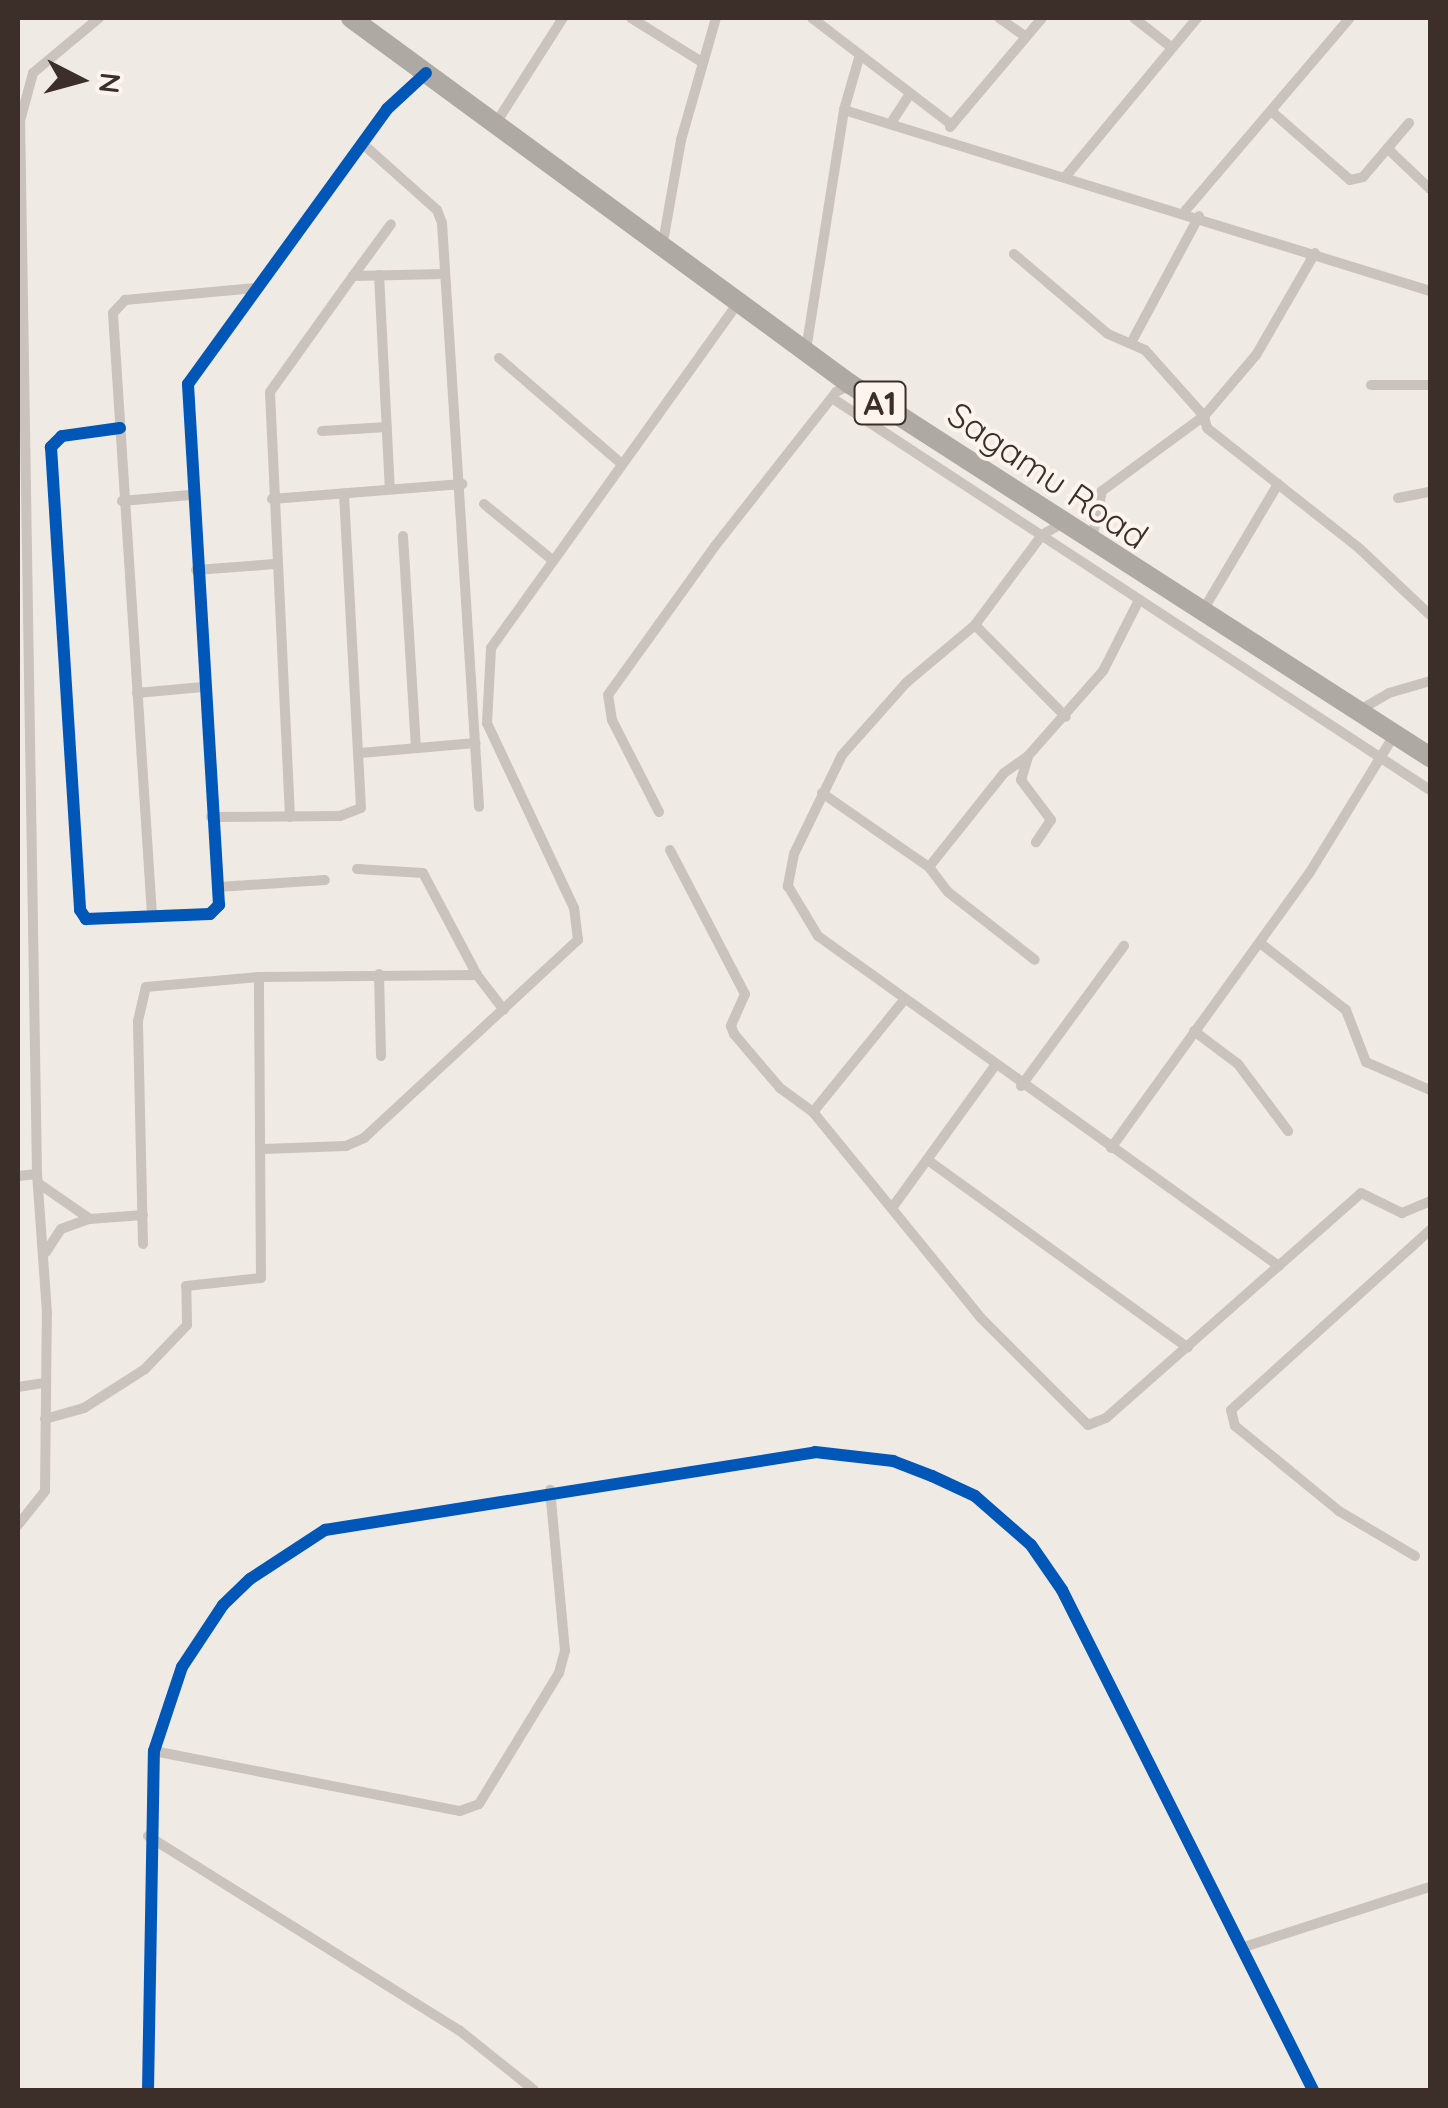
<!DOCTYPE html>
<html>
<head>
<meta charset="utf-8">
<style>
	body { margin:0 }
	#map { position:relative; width:1448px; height:2108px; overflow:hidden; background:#f0eae5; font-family:Quicksand,sans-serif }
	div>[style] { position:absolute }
	.street>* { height:10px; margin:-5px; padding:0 5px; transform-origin:5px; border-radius:5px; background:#cac2bd }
	.highway>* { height:20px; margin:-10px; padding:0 10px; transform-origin:10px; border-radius:10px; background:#afa9a4 }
	.cycleway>* { height:12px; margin:-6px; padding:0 6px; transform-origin:6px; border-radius:6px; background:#0057b8 }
	span { translate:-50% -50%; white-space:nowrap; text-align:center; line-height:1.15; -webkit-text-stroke:8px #fcf4ed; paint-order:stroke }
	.shield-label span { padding:2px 8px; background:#fcf4ed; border:2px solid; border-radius:8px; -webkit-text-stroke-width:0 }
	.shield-label { font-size:32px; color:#3c2f2a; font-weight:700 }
	.street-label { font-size:35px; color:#3c2f2a }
	.frame { position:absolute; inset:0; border:20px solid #3c2f2a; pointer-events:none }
	.north { position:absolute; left:30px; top:30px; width:100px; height:100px; -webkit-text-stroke:8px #fcf4ed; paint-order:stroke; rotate:96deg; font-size:28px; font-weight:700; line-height:40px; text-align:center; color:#3c2f2a }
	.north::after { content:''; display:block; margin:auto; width:35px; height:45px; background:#3c2f2a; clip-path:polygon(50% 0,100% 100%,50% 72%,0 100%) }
</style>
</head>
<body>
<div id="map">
	<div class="street">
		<i style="left:631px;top:18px;width:81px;rotate:31.9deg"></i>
		<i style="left:812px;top:18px;width:176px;rotate:37.4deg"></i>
		<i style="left:999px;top:18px;width:33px;rotate:35deg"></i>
		<i style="left:1134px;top:18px;width:47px;rotate:38.1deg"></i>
		<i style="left:844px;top:110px;width:613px;rotate:17.16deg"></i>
		<i style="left:1271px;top:111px;width:105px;rotate:41.1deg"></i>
		<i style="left:1350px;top:180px;width:13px;rotate:-13deg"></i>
		<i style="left:1363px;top:177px;width:71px;rotate:-49.6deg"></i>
		<i style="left:893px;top:120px;width:30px;rotate:-57deg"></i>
		<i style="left:496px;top:123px;width:125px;rotate:-57.5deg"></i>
		<i style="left:950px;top:127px;width:143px;rotate:-49.8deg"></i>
		<i style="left:364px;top:145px;width:98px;rotate:41.7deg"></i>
		<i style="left:437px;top:210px;width:14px;rotate:69deg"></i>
		<i style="left:442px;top:223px;width:585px;rotate:86.37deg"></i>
		<i style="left:1388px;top:149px;width:58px;rotate:43.6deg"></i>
		<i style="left:1066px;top:176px;width:205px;rotate:-50.3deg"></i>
		<i style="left:1185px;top:211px;width:254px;rotate:-49.5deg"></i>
		<i style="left:662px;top:248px;width:110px;rotate:-80deg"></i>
		<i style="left:681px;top:140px;width:127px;rotate:-74deg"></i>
		<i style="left:1315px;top:253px;width:118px;rotate:120deg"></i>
		<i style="left:1256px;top:355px;width:80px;rotate:130.4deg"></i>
		<i style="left:1204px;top:416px;width:12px;rotate:76deg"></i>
		<i style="left:1207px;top:428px;width:195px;rotate:38.3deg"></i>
		<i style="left:1360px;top:549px;width:96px;rotate:43.3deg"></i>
		<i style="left:1014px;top:254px;width:123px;rotate:40.4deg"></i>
		<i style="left:1108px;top:334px;width:40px;rotate:23.4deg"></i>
		<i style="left:1145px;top:350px;width:89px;rotate:48.2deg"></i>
		<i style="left:1204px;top:416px;width:127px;rotate:143.7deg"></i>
		<i style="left:1102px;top:491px;width:49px;rotate:101.8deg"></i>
		<i style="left:379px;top:275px;width:214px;rotate:87.1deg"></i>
		<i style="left:353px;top:276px;width:64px;rotate:-53.8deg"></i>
		<i style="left:1131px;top:343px;width:144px;rotate:-61.8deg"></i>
		<i style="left:806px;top:350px;width:243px;rotate:-81deg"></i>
		<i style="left:844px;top:110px;width:54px;rotate:-73.9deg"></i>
		<i style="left:499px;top:358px;width:162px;rotate:40.8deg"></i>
		<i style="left:1371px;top:385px;width:59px"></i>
		<i style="left:832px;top:398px;width:715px;rotate:33.25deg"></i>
		<i style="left:120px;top:428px;width:59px;rotate:172.1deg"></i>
		<i style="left:62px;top:436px;width:16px;rotate:135deg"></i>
		<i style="left:51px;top:447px;width:464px;rotate:86.4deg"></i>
		<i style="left:80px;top:910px;width:11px;rotate:56deg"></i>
		<i style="left:86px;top:919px;width:124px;rotate:-2.3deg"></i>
		<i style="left:210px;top:914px;width:13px;rotate:-45deg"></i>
		<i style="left:219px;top:905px;width:522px;rotate:-93.41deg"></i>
		<i style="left:188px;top:384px;width:339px;rotate:-54.1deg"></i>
		<i style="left:387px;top:109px;width:53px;rotate:-42.7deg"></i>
		<i style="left:322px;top:431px;width:65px;rotate:-3.5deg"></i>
		<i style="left:1398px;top:498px;width:33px;rotate:-11deg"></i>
		<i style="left:272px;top:499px;width:191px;rotate:-4.5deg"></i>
		<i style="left:122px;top:501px;width:68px;rotate:-5deg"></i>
		<i style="left:484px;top:504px;width:85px;rotate:39.3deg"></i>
		<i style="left:1061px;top:524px;width:22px;rotate:150deg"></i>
		<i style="left:1042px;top:535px;width:112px;rotate:126.7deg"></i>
		<i style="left:975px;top:625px;width:90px;rotate:140deg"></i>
		<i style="left:906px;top:683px;width:96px;rotate:131.6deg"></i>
		<i style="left:842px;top:755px;width:110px;rotate:115.9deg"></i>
		<i style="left:794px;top:854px;width:33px;rotate:101deg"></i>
		<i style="left:788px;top:886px;width:58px;rotate:59deg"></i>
		<i style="left:818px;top:936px;width:567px;rotate:35.6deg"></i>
		<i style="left:403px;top:536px;width:212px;rotate:86.5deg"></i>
		<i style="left:196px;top:570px;width:79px;rotate:-4.3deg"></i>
		<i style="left:1202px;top:612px;width:149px;rotate:-59.3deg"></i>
		<i style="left:975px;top:625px;width:129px;rotate:45.3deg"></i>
		<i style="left:137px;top:693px;width:66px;rotate:-5.2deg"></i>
		<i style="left:1358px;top:711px;width:36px;rotate:-30deg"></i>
		<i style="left:1389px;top:693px;width:43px;rotate:-16.3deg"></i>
		<i style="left:360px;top:753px;width:116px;rotate:-4.9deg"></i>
		<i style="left:1028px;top:757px;width:24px;rotate:107deg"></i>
		<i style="left:1021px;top:780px;width:50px;rotate:53.1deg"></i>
		<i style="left:1051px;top:820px;width:27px;rotate:124deg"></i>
		<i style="left:822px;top:793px;width:130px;rotate:34.7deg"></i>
		<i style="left:929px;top:867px;width:31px;rotate:53deg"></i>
		<i style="left:948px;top:892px;width:110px;rotate:38deg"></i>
		<i style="left:659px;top:812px;width:103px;rotate:-117.1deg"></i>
		<i style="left:612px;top:720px;width:25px;rotate:-99deg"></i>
		<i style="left:608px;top:695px;width:183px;rotate:-54.3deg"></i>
		<i style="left:715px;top:546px;width:196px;rotate:-51.8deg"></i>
		<i style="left:836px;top:392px;width:16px;rotate:-27deg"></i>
		<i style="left:211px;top:817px;width:129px;rotate:-0.4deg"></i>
		<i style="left:340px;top:816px;width:22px;rotate:-21deg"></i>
		<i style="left:361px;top:808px;width:315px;rotate:-93.1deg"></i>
		<i style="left:290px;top:817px;width:425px;rotate:-92.7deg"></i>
		<i style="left:270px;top:392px;width:143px;rotate:-54.4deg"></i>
		<i style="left:353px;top:276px;width:92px;rotate:-1.2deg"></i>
		<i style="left:670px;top:850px;width:162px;rotate:62.5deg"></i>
		<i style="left:745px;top:994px;width:35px;rotate:114deg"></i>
		<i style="left:731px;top:1026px;width:9px;rotate:69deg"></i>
		<i style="left:734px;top:1034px;width:71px;rotate:49.6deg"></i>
		<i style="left:780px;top:1088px;width:41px;rotate:36deg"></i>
		<i style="left:813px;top:1112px;width:266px;rotate:50.8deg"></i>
		<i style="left:981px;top:1318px;width:151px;rotate:45deg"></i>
		<i style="left:1088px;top:1425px;width:19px;rotate:-21deg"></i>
		<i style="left:1106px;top:1418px;width:340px;rotate:-41.4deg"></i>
		<i style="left:1361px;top:1193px;width:46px;rotate:26deg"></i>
		<i style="left:1402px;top:1213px;width:30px;rotate:-23deg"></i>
		<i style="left:929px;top:867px;width:120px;rotate:-51.4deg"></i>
		<i style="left:1004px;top:773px;width:29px;rotate:-35deg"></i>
		<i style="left:1028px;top:756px;width:113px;rotate:-48.6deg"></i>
		<i style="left:1103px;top:671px;width:80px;rotate:-63.1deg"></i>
		<i style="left:357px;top:869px;width:66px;rotate:3.5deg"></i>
		<i style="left:423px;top:873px;width:115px;rotate:62.1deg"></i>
		<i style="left:477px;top:975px;width:44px;rotate:52.4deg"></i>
		<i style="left:218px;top:887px;width:107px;rotate:-3.7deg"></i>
		<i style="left:152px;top:915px;width:603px;rotate:-93.71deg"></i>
		<i style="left:113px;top:313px;width:18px;rotate:-47deg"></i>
		<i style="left:125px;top:300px;width:131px;rotate:-5.3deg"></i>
		<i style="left:1260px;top:943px;width:109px;rotate:37.9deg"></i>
		<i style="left:1346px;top:1010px;width:56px;rotate:69deg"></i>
		<i style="left:1366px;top:1062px;width:70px;rotate:23.6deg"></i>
		<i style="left:379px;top:974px;width:82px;rotate:88.6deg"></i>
		<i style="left:1194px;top:1031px;width:55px;rotate:36.9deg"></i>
		<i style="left:1238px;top:1064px;width:84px;rotate:53.3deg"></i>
		<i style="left:1021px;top:1086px;width:174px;rotate:-53.7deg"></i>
		<i style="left:813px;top:1112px;width:144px;rotate:-50.9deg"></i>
		<i style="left:1111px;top:1148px;width:340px;rotate:-54.2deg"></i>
		<i style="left:1310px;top:872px;width:158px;rotate:-58.4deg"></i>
		<i style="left:264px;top:1149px;width:82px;rotate:-2.1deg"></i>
		<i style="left:346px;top:1146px;width:20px;rotate:-24deg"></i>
		<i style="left:364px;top:1138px;width:292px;rotate:-42.8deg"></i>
		<i style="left:578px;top:940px;width:32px;rotate:-97deg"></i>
		<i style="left:574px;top:908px;width:204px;rotate:-115.2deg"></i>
		<i style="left:487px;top:723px;width:75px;rotate:-86.9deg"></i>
		<i style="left:491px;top:648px;width:424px;rotate:-54.4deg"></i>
		<i style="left:929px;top:1161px;width:319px;rotate:35.8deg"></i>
		<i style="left:18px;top:1176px;width:19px;rotate:-6deg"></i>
		<i style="left:38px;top:1183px;width:63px;rotate:34.7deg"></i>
		<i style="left:90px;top:1219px;width:53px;rotate:-4.3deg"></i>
		<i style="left:892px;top:1208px;width:174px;rotate:-54.1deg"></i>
		<i style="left:143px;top:1244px;width:223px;rotate:-91.3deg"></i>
		<i style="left:138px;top:1021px;width:35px;rotate:-77deg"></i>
		<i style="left:146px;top:987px;width:113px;rotate:-5.1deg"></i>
		<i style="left:259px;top:977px;width:218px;rotate:-0.5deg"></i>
		<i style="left:46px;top:1252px;width:27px;rotate:-57deg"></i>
		<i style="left:61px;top:1229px;width:30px;rotate:-20deg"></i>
		<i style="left:18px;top:1387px;width:25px;rotate:-9deg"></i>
		<i style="left:45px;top:1419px;width:41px;rotate:-15.8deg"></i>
		<i style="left:84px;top:1408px;width:72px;rotate:-32.6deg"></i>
		<i style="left:145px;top:1369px;width:61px;rotate:-46.3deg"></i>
		<i style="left:187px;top:1325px;width:39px;rotate:-91deg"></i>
		<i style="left:186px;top:1286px;width:75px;rotate:-6.1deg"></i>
		<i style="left:261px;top:1278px;width:301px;rotate:-90.4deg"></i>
		<i style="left:18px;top:1525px;width:43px;rotate:-51.5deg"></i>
		<i style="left:45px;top:1491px;width:178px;rotate:-89.4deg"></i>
		<i style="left:47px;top:1313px;width:139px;rotate:-94.1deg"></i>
		<i style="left:37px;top:1174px;width:1053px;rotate:-90.92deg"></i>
		<i style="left:20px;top:121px;width:50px;rotate:-74.8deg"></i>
		<i style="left:33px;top:73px;width:86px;rotate:-39.8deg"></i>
		<i style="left:1415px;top:1556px;width:88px;rotate:-149.4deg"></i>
		<i style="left:1339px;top:1511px;width:134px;rotate:-140.7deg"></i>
		<i style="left:1235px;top:1426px;width:16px;rotate:-104deg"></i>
		<i style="left:1231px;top:1410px;width:268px;rotate:-42.1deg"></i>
		<i style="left:154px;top:1751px;width:312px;rotate:11.1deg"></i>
		<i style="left:460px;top:1811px;width:20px;rotate:-20deg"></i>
		<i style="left:479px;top:1804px;width:153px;rotate:-58.6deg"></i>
		<i style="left:559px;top:1673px;width:23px;rotate:-75deg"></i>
		<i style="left:565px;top:1651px;width:162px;rotate:-95.3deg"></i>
		<i style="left:148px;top:1836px;width:367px;rotate:32deg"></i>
		<i style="left:459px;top:2030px;width:96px;rotate:38.7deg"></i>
		<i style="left:1244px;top:1947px;width:195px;rotate:-17.9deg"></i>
		<i style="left:148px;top:2090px;width:339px;rotate:-89deg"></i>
		<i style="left:154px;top:1751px;width:89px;rotate:-71.6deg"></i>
		<i style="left:182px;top:1667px;width:74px;rotate:-56.5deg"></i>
		<i style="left:223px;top:1605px;width:37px;rotate:-44deg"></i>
		<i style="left:250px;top:1579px;width:90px;rotate:-33.2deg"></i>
		<i style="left:325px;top:1530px;width:496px;rotate:-9deg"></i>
		<i style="left:815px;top:1452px;width:79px;rotate:6.6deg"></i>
		<i style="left:893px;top:1461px;width:42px;rotate:21deg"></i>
		<i style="left:932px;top:1476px;width:47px;rotate:24.9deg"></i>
		<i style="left:975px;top:1496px;width:74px;rotate:41.2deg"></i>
		<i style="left:1031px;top:1545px;width:55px;rotate:55.4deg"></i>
		<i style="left:1062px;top:1590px;width:559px;rotate:63.34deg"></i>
	</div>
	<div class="highway">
		<i style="left:351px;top:18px;width:619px;rotate:36.26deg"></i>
		<i style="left:850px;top:384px;width:690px;rotate:32.75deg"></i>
	</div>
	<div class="cycleway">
		<i style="left:120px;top:428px;width:59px;rotate:172.1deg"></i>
		<i style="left:62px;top:436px;width:16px;rotate:135deg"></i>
		<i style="left:51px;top:447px;width:464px;rotate:86.4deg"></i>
		<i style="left:80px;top:910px;width:11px;rotate:56deg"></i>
		<i style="left:86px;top:919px;width:124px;rotate:-2.3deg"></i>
		<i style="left:210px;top:914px;width:13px;rotate:-45deg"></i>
		<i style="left:219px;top:905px;width:522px;rotate:-93.41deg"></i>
		<i style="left:188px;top:384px;width:339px;rotate:-54.1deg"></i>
		<i style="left:387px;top:109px;width:53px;rotate:-42.7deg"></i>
		<i style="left:148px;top:2090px;width:339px;rotate:-89deg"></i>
		<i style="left:154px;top:1751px;width:89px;rotate:-71.6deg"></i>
		<i style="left:182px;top:1667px;width:74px;rotate:-56.5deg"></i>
		<i style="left:223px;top:1605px;width:37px;rotate:-44deg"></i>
		<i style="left:250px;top:1579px;width:90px;rotate:-33.2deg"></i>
		<i style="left:325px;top:1530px;width:496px;rotate:-9deg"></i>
		<i style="left:815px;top:1452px;width:79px;rotate:6.6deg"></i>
		<i style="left:893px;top:1461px;width:42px;rotate:21deg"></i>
		<i style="left:932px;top:1476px;width:47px;rotate:24.9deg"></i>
		<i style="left:975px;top:1496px;width:74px;rotate:41.2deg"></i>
		<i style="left:1031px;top:1545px;width:55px;rotate:55.4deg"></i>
		<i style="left:1062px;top:1590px;width:559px;rotate:63.34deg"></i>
	</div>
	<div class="shield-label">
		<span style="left:880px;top:403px">A1</span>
	</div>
	<div class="street-label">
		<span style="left:1048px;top:475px;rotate:34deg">Sagamu Road</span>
	</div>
	<div class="frame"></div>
	<div class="north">N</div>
</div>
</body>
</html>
